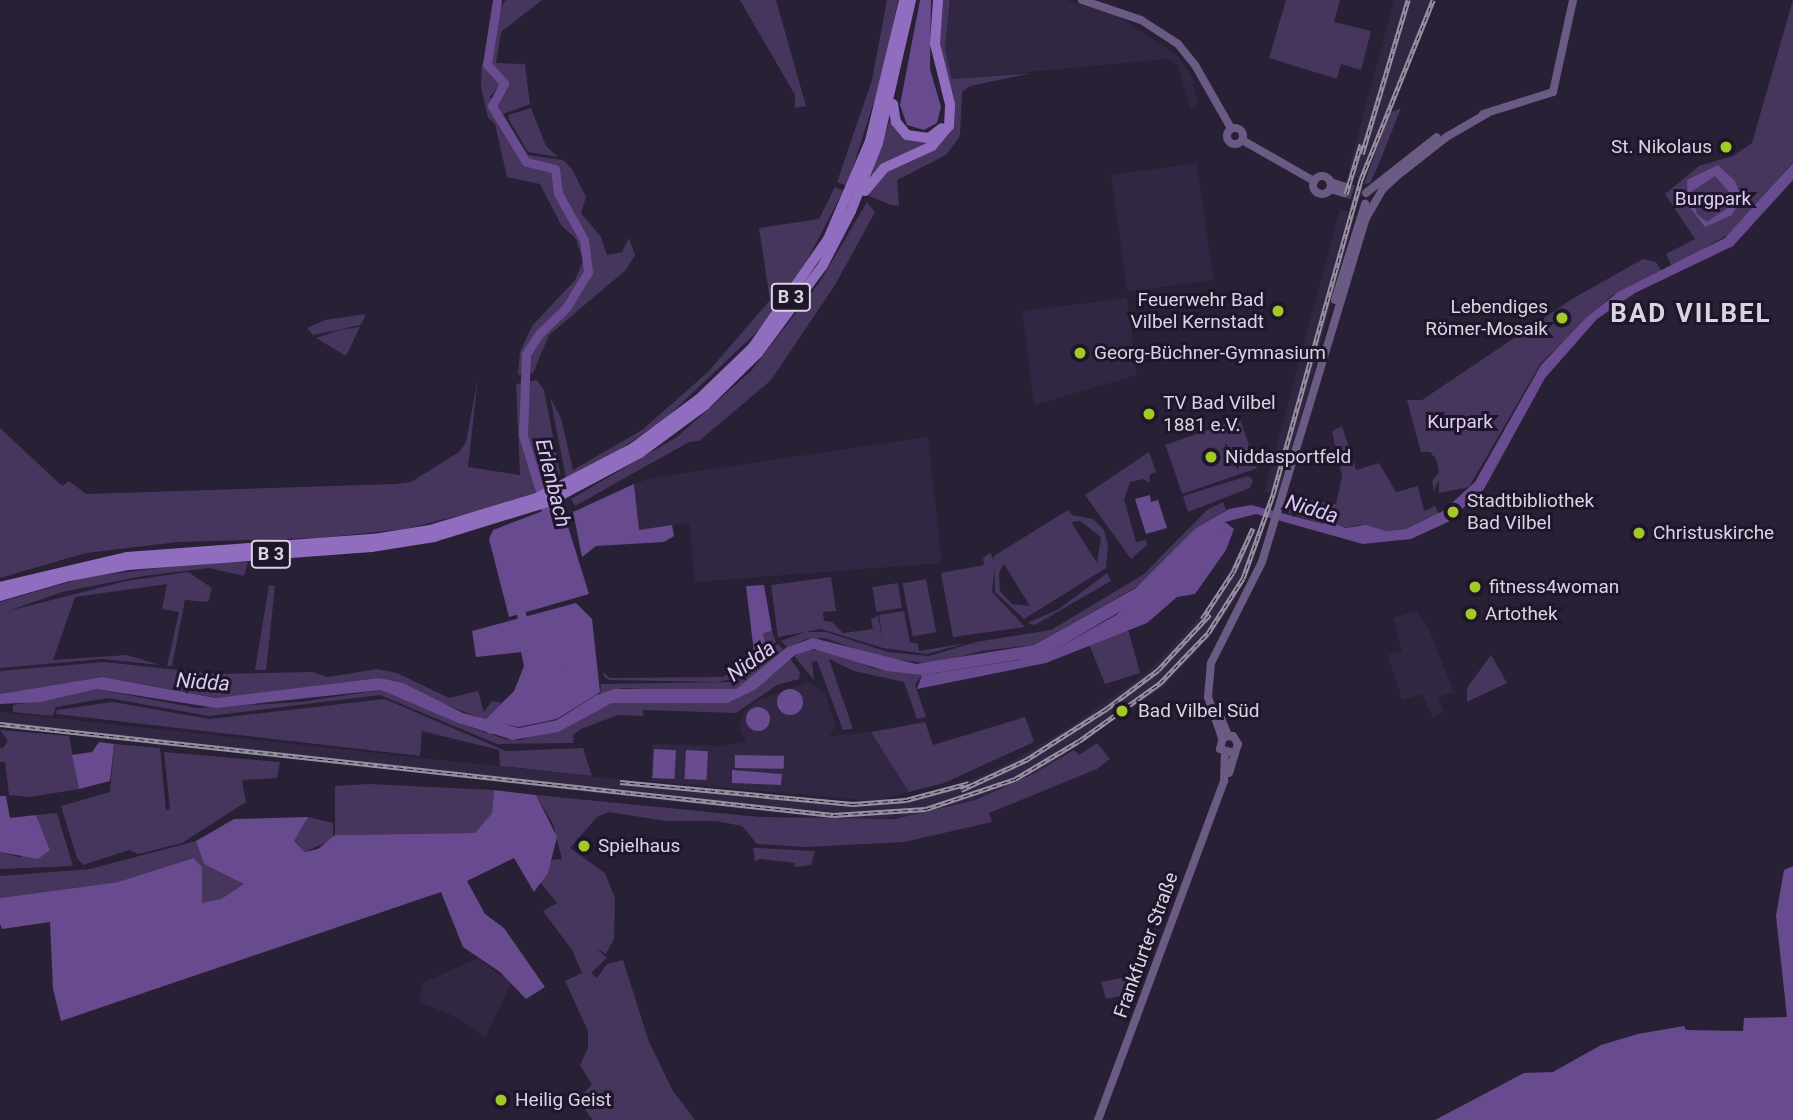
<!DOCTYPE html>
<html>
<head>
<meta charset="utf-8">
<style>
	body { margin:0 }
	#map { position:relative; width:1793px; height:1120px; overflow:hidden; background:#282035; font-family:Roboto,sans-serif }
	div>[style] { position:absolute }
	.built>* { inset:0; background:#322742; transform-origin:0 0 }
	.green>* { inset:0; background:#46355d; transform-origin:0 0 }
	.forest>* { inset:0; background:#684a8f }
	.water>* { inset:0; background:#694b8f; transform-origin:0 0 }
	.round { border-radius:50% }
	.river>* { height:9px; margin:-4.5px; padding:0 4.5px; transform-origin:4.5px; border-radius:4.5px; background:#694b8f }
	.secondary-tunnel>* { height:8px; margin-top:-4px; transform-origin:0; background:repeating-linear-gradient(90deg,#433b4f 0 8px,transparent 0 12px) }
	.secondary>* { height:8px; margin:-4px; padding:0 4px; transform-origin:4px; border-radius:4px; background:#6b5a84 }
	.secondary>.ring { margin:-4px; padding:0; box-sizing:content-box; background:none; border:8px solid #6b5a84; border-radius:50% }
	.highway>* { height:10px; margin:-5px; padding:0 5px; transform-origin:5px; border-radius:5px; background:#906dbf }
	.rail>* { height:4.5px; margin-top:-2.25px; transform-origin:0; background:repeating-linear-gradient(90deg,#1f162b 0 5px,#9791a2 0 10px); box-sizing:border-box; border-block:2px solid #9791a2 }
	.dots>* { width:19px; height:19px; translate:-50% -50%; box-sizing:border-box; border:4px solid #1f162b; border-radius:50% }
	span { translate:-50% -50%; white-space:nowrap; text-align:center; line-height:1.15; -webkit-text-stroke:6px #1f162b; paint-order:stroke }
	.shield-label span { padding:2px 5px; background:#1f162b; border:2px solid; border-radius:5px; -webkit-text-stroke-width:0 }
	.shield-label { font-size:18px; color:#d9d4e2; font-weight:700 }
	.poi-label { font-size:19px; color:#d9d4e2 }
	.right { translate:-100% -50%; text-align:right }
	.left { translate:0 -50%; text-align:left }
	.park-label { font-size:19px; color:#decef6 }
	.street-label { font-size:19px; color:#d9d4e2 }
	.water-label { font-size:21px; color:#dacbf3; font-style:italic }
	.district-label { font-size:26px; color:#d9d4e2; font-weight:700; letter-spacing:2px }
</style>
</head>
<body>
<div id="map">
	<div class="built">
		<i style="clip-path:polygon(951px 0,1066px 0,1118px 16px,1176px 54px,1192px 77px,1198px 104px,1191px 111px,1178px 65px,1168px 59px,952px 79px,945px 49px)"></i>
		<i style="clip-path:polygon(1394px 0,1435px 0,1364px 180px,1349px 176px,1349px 168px)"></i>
		<i style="left:1197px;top:163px;width:118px;height:87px;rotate:82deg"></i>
		<i style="left:1340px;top:209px;width:16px;height:293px;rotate:15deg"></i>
		<i style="clip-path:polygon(1127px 298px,1137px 375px,1034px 405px,1022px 311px)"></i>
		<i style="clip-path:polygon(928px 437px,942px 563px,695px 582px,689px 523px,639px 530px,634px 484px,651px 478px)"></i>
		<i style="clip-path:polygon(1251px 529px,1264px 533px,1233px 603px,1207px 640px,1163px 687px,1041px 770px,975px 799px,903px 817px,842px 819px,786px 814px,0 726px,0 712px,763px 795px,823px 801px,873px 801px,651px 781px,652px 744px,722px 746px,746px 742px,739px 727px,744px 712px,757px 701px,807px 682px,825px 692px,835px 725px,830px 736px,871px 732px,909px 792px,874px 801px,909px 797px,962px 784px,1007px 764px,1067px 729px,1149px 671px,1211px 605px)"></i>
		<i style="clip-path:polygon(1416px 611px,1429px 630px,1454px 692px,1438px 697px,1444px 712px,1433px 718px,1422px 694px,1402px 700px,1388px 655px,1402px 651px,1393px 618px)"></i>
		<i style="clip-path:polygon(478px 958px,511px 983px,485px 1038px,459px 1018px,418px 1002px,423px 983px)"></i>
	</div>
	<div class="green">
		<i style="clip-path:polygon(506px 0,542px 0,501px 32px,496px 63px,525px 64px,530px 104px,503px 114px,528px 155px,563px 160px,572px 169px,586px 197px,581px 213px,601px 237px,607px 255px,622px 252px,629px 238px,635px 255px,626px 270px,549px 335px,533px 373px,518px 375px,520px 352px,532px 326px,575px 280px,583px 261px,576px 239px,561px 225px,540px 184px,507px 177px,495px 124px,488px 118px,481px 87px,482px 63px,499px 78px,499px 86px,490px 97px,494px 104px,505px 79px,490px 61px,496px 14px)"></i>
		<i style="clip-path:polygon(740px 0,776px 0,806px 106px,795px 108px,795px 95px)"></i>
		<i style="clip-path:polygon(887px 0,898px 0,883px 73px,847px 186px,837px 182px,872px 80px)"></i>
		<i style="clip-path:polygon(942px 0,950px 0,945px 49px,952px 79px,1032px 73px,970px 86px,962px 92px,960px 136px,946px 155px,897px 180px,899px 206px,891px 205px,867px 195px,886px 171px,938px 146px,950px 133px,939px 51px)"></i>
		<i style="clip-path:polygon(1286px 0,1340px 0,1334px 22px,1371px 31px,1361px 70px,1341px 64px,1337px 79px,1269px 58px)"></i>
		<i style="clip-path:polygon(1793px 0,1793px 162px,1731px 233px,1672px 267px,1666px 254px,1695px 239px,1665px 194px,1699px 166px,1733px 156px,1752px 143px)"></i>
		<i style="clip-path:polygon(531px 108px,546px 146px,558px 157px,528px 152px,509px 120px,508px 115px)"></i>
		<i style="clip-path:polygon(1401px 108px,1378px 166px,1370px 183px,1364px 184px,1390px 113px)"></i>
		<i style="clip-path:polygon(890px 120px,895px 127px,936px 138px,871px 175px)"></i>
		<i style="clip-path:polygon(835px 187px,843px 191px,820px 236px,795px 282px,759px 330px,666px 418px,609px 457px,566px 478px,550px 397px,561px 418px,573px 470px,642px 430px,708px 372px,770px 300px,759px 228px,819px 219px)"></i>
		<i style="clip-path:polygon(867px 202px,875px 212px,835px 285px,771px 380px,699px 441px,689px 442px,575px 506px,571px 499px,677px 437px,751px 371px,819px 283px)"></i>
		<i style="clip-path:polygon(1643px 259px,1656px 262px,1662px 272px,1611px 296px,1541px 363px,1469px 487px,1439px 493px,1439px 480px,1434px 491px,1432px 481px,1439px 472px,1436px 459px,1430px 452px,1421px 452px,1407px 400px,1422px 400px,1572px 299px)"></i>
		<i style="clip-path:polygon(366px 314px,361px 325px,313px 335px,307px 328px,325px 320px)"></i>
		<i style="clip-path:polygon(360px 327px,346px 356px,316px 338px,339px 330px)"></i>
		<i style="clip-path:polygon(478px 378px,468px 467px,520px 475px,516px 384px,537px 380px,544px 390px,560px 473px,557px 483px,518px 501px,405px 529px,319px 538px,178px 542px,86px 553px,0 578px,0 428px,62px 486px,69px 481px,86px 494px,395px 484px,411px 482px,459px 452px,466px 442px)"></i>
		<i style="left:1240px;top:419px;width:52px;height:79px;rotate:71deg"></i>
		<i style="clip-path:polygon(1342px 426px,1356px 470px,1379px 463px,1396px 492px,1418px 486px,1424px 511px,1435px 506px,1439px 514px,1406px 529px,1386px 531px,1358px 525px,1345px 528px,1330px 521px,1323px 524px,1288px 513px,1293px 498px,1336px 504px,1342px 476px,1332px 431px)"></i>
		<i style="clip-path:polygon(1149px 452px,1156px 472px,1150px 474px,1149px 483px,1143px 479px,1130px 482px,1124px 499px,1136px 542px,1146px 540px,1147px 545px,1131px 559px,1085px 495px)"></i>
		<i style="clip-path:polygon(1248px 476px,1253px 480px,1250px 488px,1188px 512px,1183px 496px)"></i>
		<i style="clip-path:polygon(1223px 502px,1226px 510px,1196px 528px,1140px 585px,1034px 645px,982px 651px,933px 664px,877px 657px,825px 638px,807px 639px,787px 647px,781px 641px,805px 632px,826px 632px,888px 652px,929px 656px,976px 642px,1051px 630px,1144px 574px,1207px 510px)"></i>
		<i style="clip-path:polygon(evenodd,1068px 510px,1072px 515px,1093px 519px,1104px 530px,1108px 545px,1106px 568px,1024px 619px,995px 592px,994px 556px,1068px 510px,1080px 521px,1101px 537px,1097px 563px,1071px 522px,1080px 521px,1068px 510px,1004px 564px,1030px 606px,1012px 604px,1000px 591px,999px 573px,1004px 564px)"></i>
		<i style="clip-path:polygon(990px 553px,995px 562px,992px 592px,1025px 627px,953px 637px,941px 573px,984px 565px,983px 558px)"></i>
		<i style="clip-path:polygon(209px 562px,248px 562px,244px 576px,209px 568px,143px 576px,62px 592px,8px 611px,126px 581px,188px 572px,212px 588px,208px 602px,185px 600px,172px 666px,167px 666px,179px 612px,162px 609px,167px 584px,75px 597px,53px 660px,127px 655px,160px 665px,102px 659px,0 668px,0 602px,86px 577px)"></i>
		<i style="clip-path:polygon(1107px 573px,1111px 581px,1035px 625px,1027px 623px,1059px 609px)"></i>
		<i style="clip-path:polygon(831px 577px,836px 611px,823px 612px,824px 621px,832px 622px,843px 633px,873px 629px,871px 619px,878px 616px,883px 642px,879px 615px,904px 611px,910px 642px,918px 644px,919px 651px,967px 643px,927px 654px,883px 648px,821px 629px,778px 637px,771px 585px)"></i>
		<i style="left:926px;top:579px;width:54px;height:24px;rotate:79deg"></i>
		<i style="left:898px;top:583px;width:25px;height:26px;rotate:81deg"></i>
		<i style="clip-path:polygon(269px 585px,275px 586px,266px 670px,255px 670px)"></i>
		<i style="clip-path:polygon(1128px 629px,1140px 673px,1105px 684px,1089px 644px)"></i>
		<i style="clip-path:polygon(772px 631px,776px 642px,756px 664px,778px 644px,783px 650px,736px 689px,718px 693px,623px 688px,600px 694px,601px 684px,731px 682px,747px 673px,756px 665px,738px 677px,719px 682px,609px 680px,604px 677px,603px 672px,610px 678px,723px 677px,767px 652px,763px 632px)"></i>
		<i style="clip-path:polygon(806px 650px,826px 650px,875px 669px,922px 675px,915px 685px,926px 717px,917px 719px,904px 682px,854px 671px,829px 659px,853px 729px,843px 730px,817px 661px,812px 662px,814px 680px,794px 656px)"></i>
		<i style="clip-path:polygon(1491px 655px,1507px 683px,1467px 702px,1467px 688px)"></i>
		<i style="clip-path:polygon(790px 659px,800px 672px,799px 679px,777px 685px,736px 713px,643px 710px,643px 716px,618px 715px,581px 729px,573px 735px,574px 743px,497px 744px,380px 695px,209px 716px,108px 698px,56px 707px,53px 716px,13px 712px,13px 705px,96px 689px,197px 708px,300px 702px,381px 690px,458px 723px,505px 739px,522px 740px,612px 703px,729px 703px,755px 690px)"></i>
		<i style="clip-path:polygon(104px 662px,215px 674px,312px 672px,328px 677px,377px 669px,397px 673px,449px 698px,478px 691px,484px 712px,492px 701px,502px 703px,485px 720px,379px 678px,217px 698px,102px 677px,0 694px,0 671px)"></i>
		<i style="clip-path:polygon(385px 699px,506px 751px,583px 748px,592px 776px,500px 766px,499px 750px,422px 731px,420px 756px,56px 714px,57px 710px,113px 702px,209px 719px)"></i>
		<i style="clip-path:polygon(1025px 717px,1034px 742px,944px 783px,909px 792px,871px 732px,925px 722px,933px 745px)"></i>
		<i style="clip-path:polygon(0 730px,69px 736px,79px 789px,30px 797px,9px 795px,5px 762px,0 762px,0 747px,2px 749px,8px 741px)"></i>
		<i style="clip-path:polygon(1097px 743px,1110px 759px,1097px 769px,989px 813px,992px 822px,904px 842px,806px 847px,757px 844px,742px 826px,716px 821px,665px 821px,609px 812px,597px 817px,570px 848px,605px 873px,615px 898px,614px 939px,606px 954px,596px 948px,607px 958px,591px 973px,597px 978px,607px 964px,623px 960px,649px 1042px,673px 1091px,695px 1120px,593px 1120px,577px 1099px,592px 1085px,580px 1065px,588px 1048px,588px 1031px,565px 981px,582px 973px,572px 950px,543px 911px,557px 903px,540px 882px,552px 860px,562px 859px,553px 824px,536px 795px,760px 817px,895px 819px,975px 800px,1035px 773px,1074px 750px,1079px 755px)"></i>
		<i style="clip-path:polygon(114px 744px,160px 748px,166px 810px,170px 809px,164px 752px,280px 762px,277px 778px,242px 780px,246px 802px,182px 843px,138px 854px,129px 850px,83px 865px,77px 858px,61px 806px,110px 792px)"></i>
		<i style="clip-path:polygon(369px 784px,494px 790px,492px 813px,476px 833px,335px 835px,335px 786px)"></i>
		<i style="clip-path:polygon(57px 813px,73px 866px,0 869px,0 852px,19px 857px,50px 850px,36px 815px)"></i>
		<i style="clip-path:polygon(308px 817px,333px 823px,333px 839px,305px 852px,294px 841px)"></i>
		<i style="clip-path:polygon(196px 841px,204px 864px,235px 876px,244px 884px,221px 899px,202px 904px,202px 868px,192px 858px,118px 882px,0 898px,0 876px,90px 869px)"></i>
		<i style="clip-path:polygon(753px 848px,758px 848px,815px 851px,811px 865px,795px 867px,795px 863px,759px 859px,755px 862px)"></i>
		<i style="clip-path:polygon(1131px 976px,1136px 978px,1130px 994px,1106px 999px,1101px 982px)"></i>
	</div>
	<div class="forest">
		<i style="clip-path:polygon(920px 0,931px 0,930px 69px,941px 107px,937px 123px,924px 130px,907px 125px,900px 105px)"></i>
		<i style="clip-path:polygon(634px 484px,639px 530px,672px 525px,674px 536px,664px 542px,596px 546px,582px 557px,573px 512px)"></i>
		<i style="clip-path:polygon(561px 504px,589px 594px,509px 617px,489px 539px,493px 530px)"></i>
		<i style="clip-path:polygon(1225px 522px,1234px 529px,1226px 550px,1195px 594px,1177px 597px,1147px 623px,1046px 663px,917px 689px,922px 675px,1018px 660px,1058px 648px,1116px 615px)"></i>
		<i style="clip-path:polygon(764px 585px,772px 631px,763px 633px,767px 651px,755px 661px,746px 586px)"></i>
		<i style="clip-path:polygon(576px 603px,592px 619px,600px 692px,557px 719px,519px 727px,485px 720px,514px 691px,524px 666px,521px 652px,476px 657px,472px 631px)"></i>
		<i style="clip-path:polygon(99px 742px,114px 744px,110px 781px,79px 789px,72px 755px,92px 752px)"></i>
		<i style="clip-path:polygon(494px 790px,536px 795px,557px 837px,548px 873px,534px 892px,514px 858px,467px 881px,485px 914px,504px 928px,545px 987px,526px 999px,500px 972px,463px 947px,441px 892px,61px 1021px,53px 989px,50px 922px,2px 929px,0 924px,0 898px,118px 882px,193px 858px,202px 867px,202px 903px,221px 899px,244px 884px,204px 864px,196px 841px,234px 819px,308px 817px,294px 841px,305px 852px,318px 849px,335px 835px,475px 833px,492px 813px)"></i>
		<i style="clip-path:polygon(0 796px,6px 796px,10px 818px,36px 815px,50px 850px,38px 859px,0 852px)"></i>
		<i style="clip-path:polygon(1793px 866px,1793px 1120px,1435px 1120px,1524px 1073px,1553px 1072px,1601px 1045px,1638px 1034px,1684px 1026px,1686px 1030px,1743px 1031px,1744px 1018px,1787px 1017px,1776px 916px,1784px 870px)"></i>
	</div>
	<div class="water">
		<i style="clip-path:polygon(1793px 163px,1793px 180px,1733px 246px,1635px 293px,1597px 319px,1545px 378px,1484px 489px,1448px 522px,1411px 539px,1363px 544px,1256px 514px,1225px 522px,1143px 598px,1058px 648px,1029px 658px,922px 675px,886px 671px,814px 649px,795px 655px,755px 690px,728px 703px,612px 703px,558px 732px,513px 740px,458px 723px,381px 690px,216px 708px,96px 689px,41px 702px,0 704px,0 694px,102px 677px,216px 698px,379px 678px,403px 683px,463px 713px,519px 728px,557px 720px,596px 695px,615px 689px,736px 689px,787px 647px,813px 638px,916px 664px,1034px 645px,1136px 588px,1196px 528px,1229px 509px,1251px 505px,1323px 524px,1330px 521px,1345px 528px,1366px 525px,1386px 531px,1406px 529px,1443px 511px,1475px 482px,1541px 365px,1586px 318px,1618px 292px,1725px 238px)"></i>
		<i style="clip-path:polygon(evenodd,1718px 165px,1735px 181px,1741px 197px,1732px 215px,1705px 227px,1688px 205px,1687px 180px,1718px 165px,1715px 176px,1729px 192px,1729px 207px,1707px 222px,1697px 214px,1691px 192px,1715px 176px)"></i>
		<i style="clip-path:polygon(1150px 495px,1151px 502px,1158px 500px,1167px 528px,1146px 534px,1135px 499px)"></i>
		<i class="round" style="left:777px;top:689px;width:26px;height:26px"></i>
		<i class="round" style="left:746px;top:707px;width:24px;height:24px"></i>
		<i style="left:654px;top:749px;width:22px;height:29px;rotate:3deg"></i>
		<i style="left:686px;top:750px;width:22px;height:29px;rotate:3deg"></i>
		<i style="left:735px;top:755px;width:49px;height:13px;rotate:1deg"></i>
		<i style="clip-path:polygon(732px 770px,782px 774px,781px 785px,732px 783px)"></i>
	</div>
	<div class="river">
		<i style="left:490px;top:729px;width:38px;rotate:-43deg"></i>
		<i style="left:518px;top:703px;width:31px;rotate:-13deg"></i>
		<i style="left:548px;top:696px;width:9px;rotate:-58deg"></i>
		<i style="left:553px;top:688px;width:27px;rotate:-84deg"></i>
		<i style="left:556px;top:661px;width:18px;rotate:-106deg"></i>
		<i style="left:551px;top:644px;width:29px;rotate:-153deg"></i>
		<i style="left:525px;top:631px;width:28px;rotate:-103deg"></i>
		<i style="left:519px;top:604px;width:15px;rotate:-82deg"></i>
		<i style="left:521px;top:589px;width:45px;rotate:-56deg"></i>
		<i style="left:546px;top:552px;width:22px;rotate:-74deg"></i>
		<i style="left:552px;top:531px;width:100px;rotate:-106.8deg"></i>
		<i style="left:523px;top:435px;width:81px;rotate:-87.9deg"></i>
		<i style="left:526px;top:354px;width:24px;rotate:-57deg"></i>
		<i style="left:539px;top:334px;width:37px;rotate:-44deg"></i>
		<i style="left:566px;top:308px;width:42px;rotate:-58.6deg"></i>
		<i style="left:588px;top:272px;width:32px;rotate:-97deg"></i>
		<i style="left:584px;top:240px;width:54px;rotate:-119deg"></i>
		<i style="left:558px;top:193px;width:24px;rotate:-97deg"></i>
		<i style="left:555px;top:169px;width:30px;rotate:-166deg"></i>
		<i style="left:526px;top:162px;width:66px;rotate:-121.3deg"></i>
		<i style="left:492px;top:106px;width:26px;rotate:-62deg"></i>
		<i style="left:504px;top:83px;width:25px;rotate:-132deg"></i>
		<i style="left:487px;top:64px;width:65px;rotate:-81.1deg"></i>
	</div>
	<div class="secondary-tunnel">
		<i style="left:1346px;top:187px;width:16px;rotate:15deg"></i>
		<i style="left:1344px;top:193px;width:16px;rotate:18deg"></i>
	</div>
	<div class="secondary">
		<i style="left:1082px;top:0;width:62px;rotate:18.7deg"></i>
		<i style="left:1141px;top:20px;width:44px;rotate:33deg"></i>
		<i style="left:1178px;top:44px;width:27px;rotate:51deg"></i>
		<i style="left:1195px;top:65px;width:73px;rotate:60.3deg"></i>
		<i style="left:1483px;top:114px;width:73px;rotate:-17.4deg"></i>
		<i style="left:1553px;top:92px;width:94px;rotate:-77.7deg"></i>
		<i class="ring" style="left:1227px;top:128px;width:8px;height:8px"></i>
		<i style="left:1242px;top:140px;width:83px;rotate:29.7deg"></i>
		<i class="ring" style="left:1313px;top:176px;width:10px;height:10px"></i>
		<i style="left:1330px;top:182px;width:17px;rotate:17deg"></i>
		<i style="left:1330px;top:189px;width:15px;rotate:16deg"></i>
		<i style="left:1366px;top:193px;width:90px;rotate:-38.3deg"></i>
		<i style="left:1335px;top:300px;width:101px;rotate:-72.6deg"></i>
		<i style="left:1217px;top:709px;width:28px;rotate:67deg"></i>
		<i style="left:1222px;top:738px;width:43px;rotate:-108.9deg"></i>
		<i style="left:1208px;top:697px;width:34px;rotate:-85deg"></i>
		<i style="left:1211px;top:663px;width:113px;rotate:-63.2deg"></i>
		<i style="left:1262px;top:562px;width:359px;rotate:-73.2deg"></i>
		<i style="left:1366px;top:218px;width:34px;rotate:-60deg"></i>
		<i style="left:1383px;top:189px;width:21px;rotate:-43deg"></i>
		<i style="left:1398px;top:175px;width:63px;rotate:-38deg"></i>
		<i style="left:1448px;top:136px;width:46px;rotate:-29.9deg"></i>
		<i style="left:1229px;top:773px;width:30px;rotate:-73deg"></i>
		<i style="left:1238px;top:744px;width:9px;rotate:-122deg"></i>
		<i style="left:1233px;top:736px;width:10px;rotate:174deg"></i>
		<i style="left:1223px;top:737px;width:12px;rotate:104deg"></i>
		<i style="left:1220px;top:749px;width:15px;rotate:16deg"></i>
		<i style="left:1098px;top:1120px;width:362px;rotate:-69.6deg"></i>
		<i style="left:1224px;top:781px;width:27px;rotate:-88deg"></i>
	</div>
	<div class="highway">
		<i style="left:893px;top:104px;width:18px;rotate:81deg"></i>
		<i style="left:896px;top:122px;width:17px;rotate:50deg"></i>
		<i style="left:907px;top:135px;width:22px;rotate:8deg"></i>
		<i style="left:929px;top:138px;width:16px;rotate:-38deg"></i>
		<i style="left:865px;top:191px;width:30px;rotate:-50deg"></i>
		<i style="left:884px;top:168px;width:53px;rotate:-24.6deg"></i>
		<i style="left:932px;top:146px;width:26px;rotate:-50deg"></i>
		<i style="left:949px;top:126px;width:22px;rotate:-87deg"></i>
		<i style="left:950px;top:104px;width:62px;rotate:-104deg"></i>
		<i style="left:935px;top:44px;width:44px;rotate:-86.1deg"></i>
		<i style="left:0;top:587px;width:130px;rotate:-13.3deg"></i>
		<i style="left:127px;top:557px;width:248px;rotate:-4.2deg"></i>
		<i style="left:374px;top:539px;width:57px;rotate:-9.1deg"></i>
		<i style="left:430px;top:530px;width:112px;rotate:-16.7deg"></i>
		<i style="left:537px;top:498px;width:108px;rotate:-27.5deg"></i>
		<i style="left:633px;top:448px;width:82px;rotate:-36.6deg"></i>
		<i style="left:699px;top:399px;width:75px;rotate:-43.9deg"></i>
		<i style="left:753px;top:347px;width:131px;rotate:-55.2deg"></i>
		<i style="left:828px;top:239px;width:107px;rotate:-66.8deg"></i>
		<i style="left:870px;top:141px;width:145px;rotate:-76.4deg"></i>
		<i style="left:0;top:596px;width:72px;rotate:-16.2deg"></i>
		<i style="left:69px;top:576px;width:60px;rotate:-10.6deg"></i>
		<i style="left:128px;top:565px;width:244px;rotate:-4.2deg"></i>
		<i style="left:371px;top:547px;width:64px;rotate:-9deg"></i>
		<i style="left:434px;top:537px;width:119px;rotate:-17.1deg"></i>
		<i style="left:548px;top:502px;width:104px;rotate:-28deg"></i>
		<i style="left:640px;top:453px;width:81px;rotate:-36.4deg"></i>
		<i style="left:705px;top:405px;width:74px;rotate:-44.5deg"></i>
		<i style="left:758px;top:353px;width:109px;rotate:-53.5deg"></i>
		<i style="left:823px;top:265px;width:61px;rotate:-62.6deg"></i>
		<i style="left:851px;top:211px;width:73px;rotate:-68.3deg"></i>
		<i style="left:878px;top:143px;width:147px;rotate:-77deg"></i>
	</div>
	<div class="rail">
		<i style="left:1362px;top:154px;width:161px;rotate:-73.4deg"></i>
		<i style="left:1346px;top:194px;width:52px;rotate:-73.3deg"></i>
		<i style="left:1202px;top:619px;width:56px;rotate:-56.6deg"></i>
		<i style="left:1233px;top:572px;width:48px;rotate:-65.6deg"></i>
		<i style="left:0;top:724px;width:838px;rotate:6.23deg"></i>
		<i style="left:833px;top:815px;width:93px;rotate:-3.7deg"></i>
		<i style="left:926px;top:809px;width:94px;rotate:-18.6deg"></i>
		<i style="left:1015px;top:779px;width:74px;rotate:-30.7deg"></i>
		<i style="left:1079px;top:741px;width:100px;rotate:-35.6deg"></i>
		<i style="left:1160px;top:683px;width:69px;rotate:-46.2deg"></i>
		<i style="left:1208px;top:633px;width:65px;rotate:-57.5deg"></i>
		<i style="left:1243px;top:578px;width:89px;rotate:-70.3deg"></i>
		<i style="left:1273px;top:494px;width:327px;rotate:-74.4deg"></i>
		<i style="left:1361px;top:179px;width:193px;rotate:-68.1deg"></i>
		<i style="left:620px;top:782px;width:234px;rotate:5.4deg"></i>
		<i style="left:853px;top:804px;width:53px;rotate:-4.3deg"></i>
		<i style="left:906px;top:800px;width:65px;rotate:-15.1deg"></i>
		<i style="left:961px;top:790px;width:72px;rotate:-24.8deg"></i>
		<i style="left:1026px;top:760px;width:95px;rotate:-32.5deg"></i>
		<i style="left:1106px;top:709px;width:65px;rotate:-36.9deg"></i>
		<i style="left:1158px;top:670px;width:76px;rotate:-47.1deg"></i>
	</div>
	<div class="dots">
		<i style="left:1726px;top:147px;background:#a3c926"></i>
		<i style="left:1278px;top:311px;background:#a3c926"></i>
		<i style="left:1562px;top:318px;background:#a3c926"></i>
		<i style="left:1080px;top:353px;background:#a3c926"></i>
		<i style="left:1149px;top:414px;background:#a3c926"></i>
		<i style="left:1211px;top:457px;background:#a3c926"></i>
		<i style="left:1453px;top:512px;background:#a3c926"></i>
		<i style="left:1639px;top:533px;background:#a3c926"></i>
		<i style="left:1475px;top:587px;background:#a3c926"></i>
		<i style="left:1471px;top:614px;background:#a3c926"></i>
		<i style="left:1122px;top:711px;background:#a3c926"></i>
		<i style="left:584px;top:846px;background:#a3c926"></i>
		<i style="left:501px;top:1100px;background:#a3c926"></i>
	</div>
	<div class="shield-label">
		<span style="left:791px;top:297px">B 3</span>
		<span style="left:271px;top:554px">B 3</span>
	</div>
	<div class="poi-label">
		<span class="right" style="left:1712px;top:147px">St. Nikolaus</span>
		<span class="right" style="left:1264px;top:311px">Feuerwehr Bad<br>Vilbel Kernstadt</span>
		<span class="right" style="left:1548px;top:318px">Lebendiges<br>Römer-Mosaik</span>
		<span class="left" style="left:1094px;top:353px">Georg-Büchner-Gymnasium</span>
		<span class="left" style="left:1163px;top:414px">TV Bad Vilbel<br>1881 e.V.</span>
		<span class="left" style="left:1225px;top:457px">Niddasportfeld</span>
		<span class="left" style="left:1467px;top:512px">Stadtbibliothek<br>Bad Vilbel</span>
		<span class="left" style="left:1653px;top:533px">Christuskirche</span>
		<span class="left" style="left:1489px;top:587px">fitness4woman</span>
		<span class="left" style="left:1485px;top:614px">Artothek</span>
		<span class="left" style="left:1138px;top:711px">Bad Vilbel Süd</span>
		<span class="left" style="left:598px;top:846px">Spielhaus</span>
		<span class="left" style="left:515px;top:1100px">Heilig Geist</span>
	</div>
	<div class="park-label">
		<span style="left:1713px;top:199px">Burgpark</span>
		<span style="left:1460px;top:422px">Kurpark</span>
	</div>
	<div class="street-label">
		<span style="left:1146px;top:945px;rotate:-70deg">Frankfurter Straße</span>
	</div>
	<div class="water-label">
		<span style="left:553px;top:483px;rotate:76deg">Erlenbach</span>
		<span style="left:1312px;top:509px;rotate:17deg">Nidda</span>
		<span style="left:751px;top:661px;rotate:-36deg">Nidda</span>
		<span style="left:203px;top:682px;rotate:4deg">Nidda</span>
	</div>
	<div class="district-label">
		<span style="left:1691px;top:314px">BAD VILBEL</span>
	</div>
</div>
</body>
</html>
